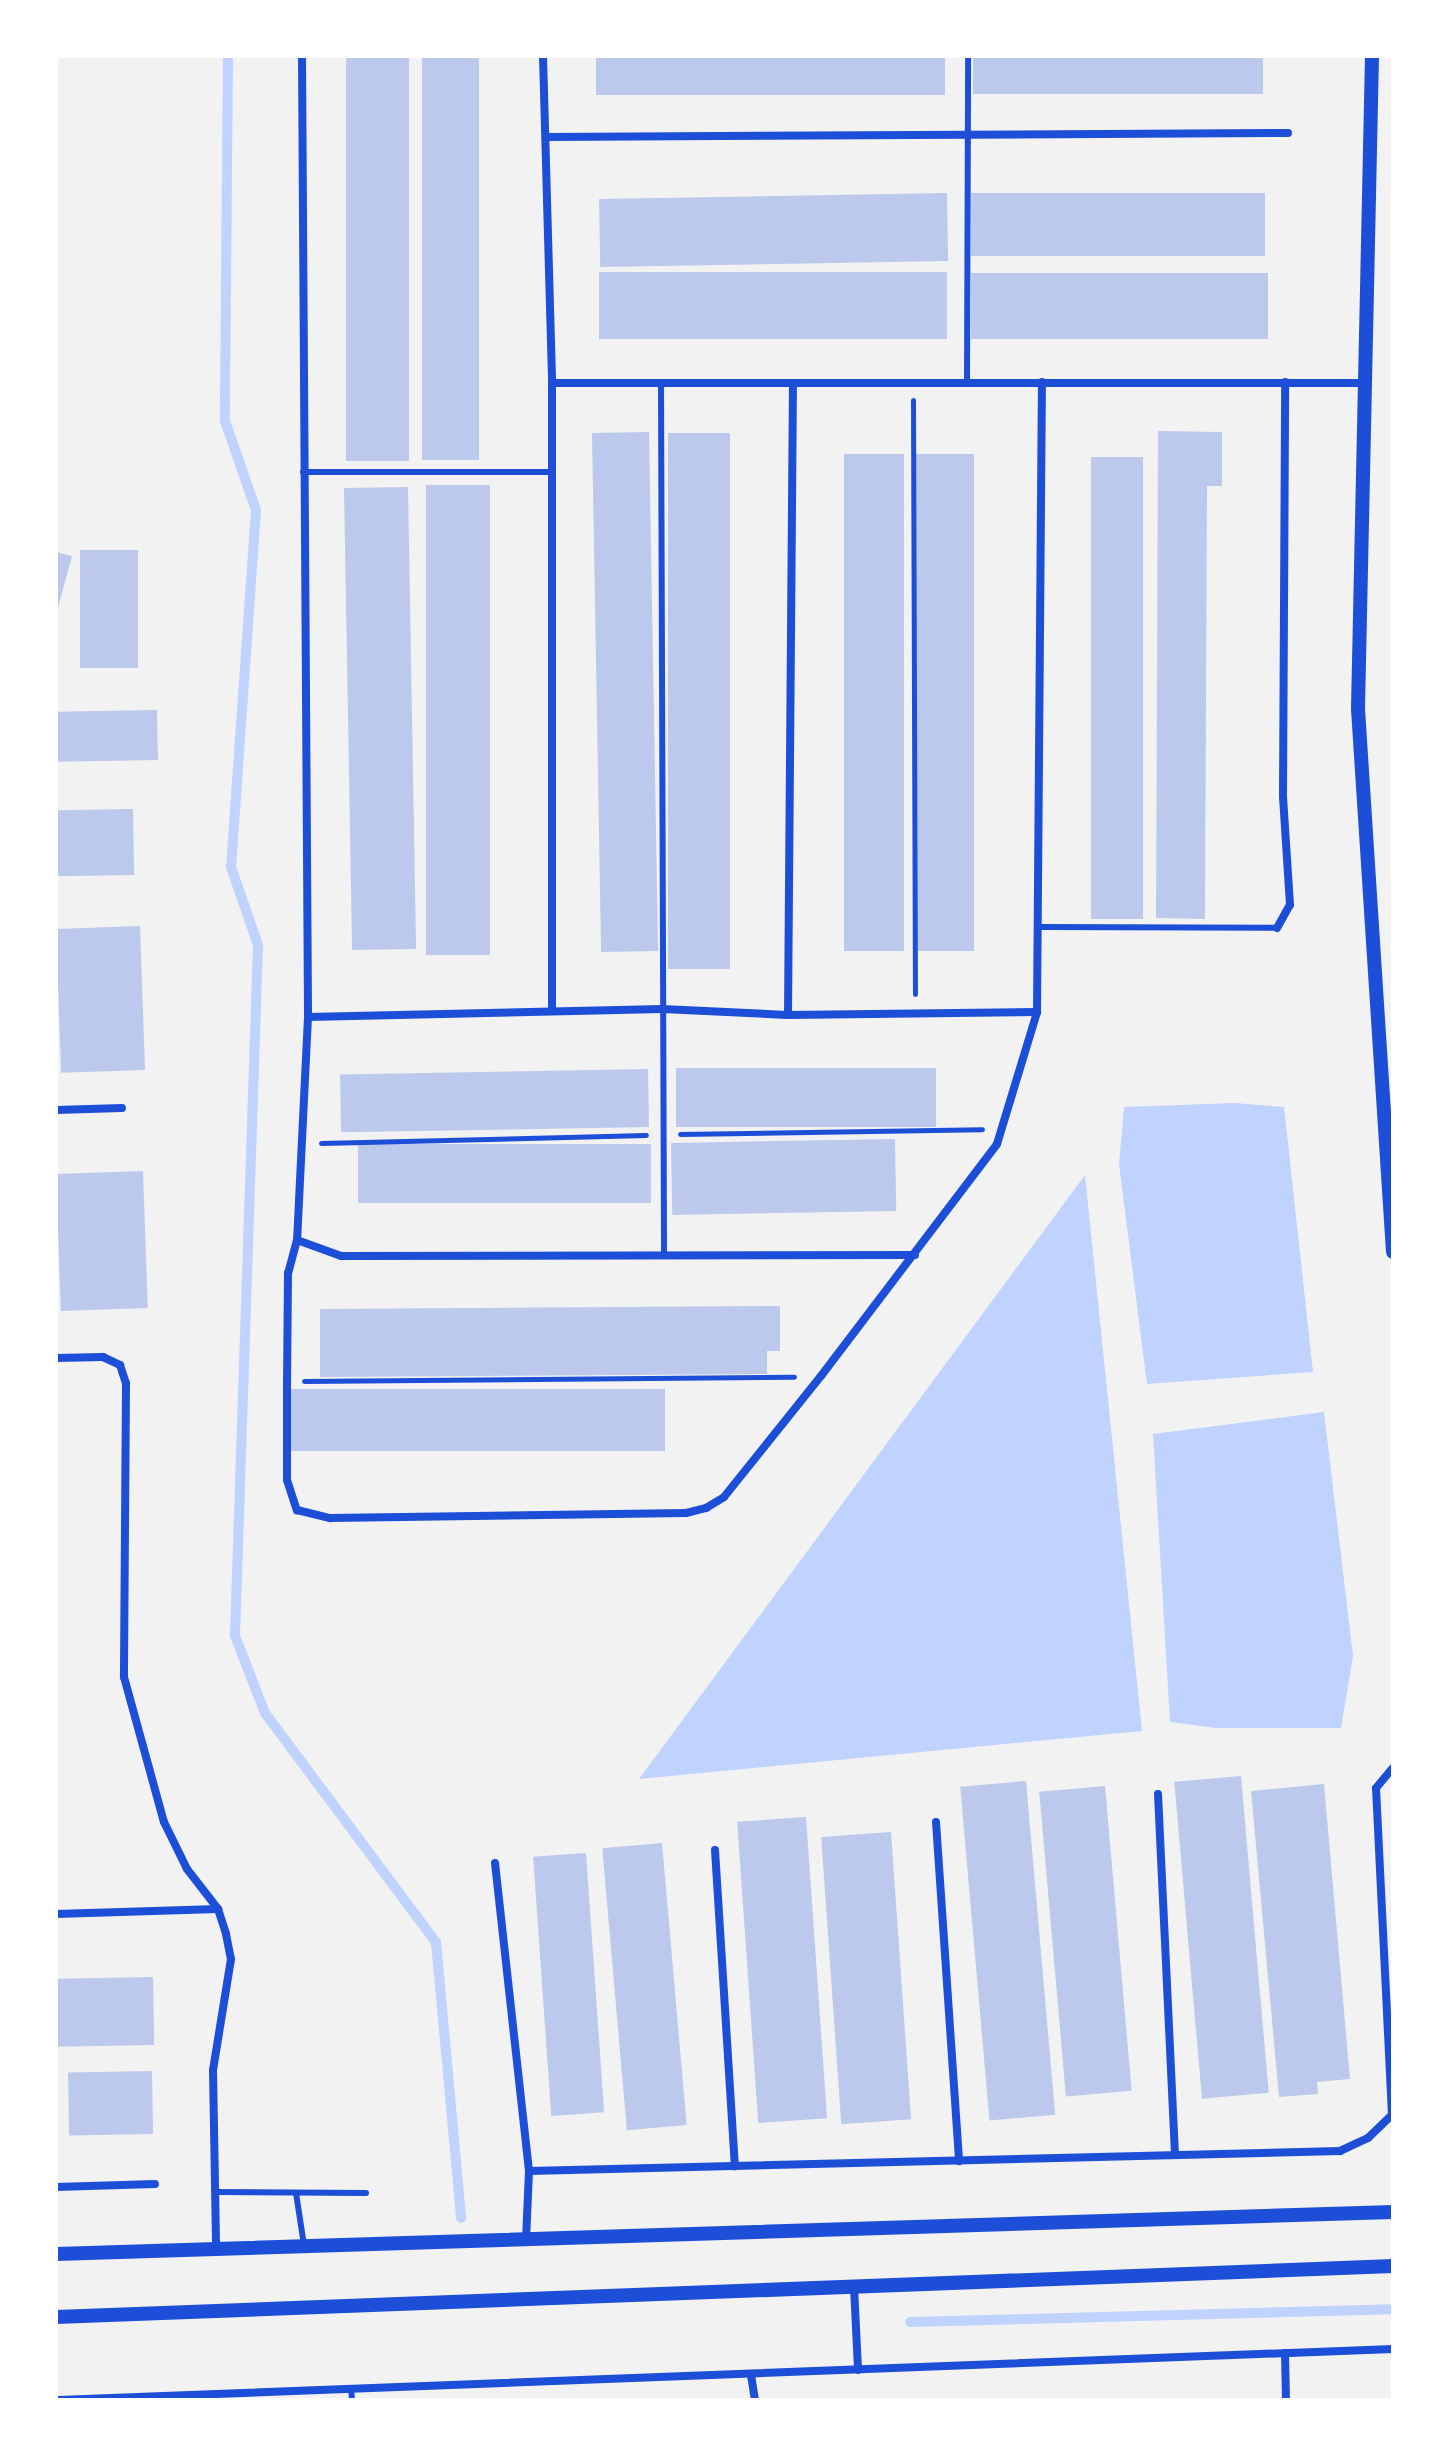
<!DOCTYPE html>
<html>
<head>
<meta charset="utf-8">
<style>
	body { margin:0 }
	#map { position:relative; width:1449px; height:2456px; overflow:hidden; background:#f2f2f2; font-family:Ubuntu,sans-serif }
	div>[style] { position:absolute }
	.water>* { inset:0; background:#bfd3fe }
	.stream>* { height:10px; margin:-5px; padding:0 5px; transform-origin:5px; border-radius:5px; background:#bfd3fe }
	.building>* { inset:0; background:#bdc9ec; transform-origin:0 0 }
	.path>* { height:5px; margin:-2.5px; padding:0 2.5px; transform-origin:2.5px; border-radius:2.5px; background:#1d4ed8 }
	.service>* { height:6px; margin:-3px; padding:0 3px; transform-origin:3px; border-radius:3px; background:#1d4ed8 }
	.minor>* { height:8px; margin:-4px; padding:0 4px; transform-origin:4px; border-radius:4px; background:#1d4ed8 }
	.tertiary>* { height:14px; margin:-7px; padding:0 7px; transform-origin:7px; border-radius:7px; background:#1d4ed8 }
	span { translate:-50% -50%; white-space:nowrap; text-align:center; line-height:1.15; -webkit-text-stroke:6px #fff; paint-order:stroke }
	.frame { position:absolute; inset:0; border:58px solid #fff; pointer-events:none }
</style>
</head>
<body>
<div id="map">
	<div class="water">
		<i style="clip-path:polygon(1234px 1103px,1284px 1107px,1313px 1372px,1147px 1384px,1119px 1164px,1124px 1107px)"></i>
		<i style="clip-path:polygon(1085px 1175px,1142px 1731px,639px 1779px)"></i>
		<i style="clip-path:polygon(1324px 1412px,1353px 1656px,1341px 1728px,1216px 1728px,1170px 1722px,1153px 1434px)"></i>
	</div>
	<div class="stream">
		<i style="left:228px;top:56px;width:365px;rotate:90.5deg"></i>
		<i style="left:225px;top:421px;width:94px;rotate:70.8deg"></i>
		<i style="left:256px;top:510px;width:358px;rotate:94deg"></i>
		<i style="left:231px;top:867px;width:83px;rotate:70.9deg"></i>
		<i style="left:258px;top:945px;width:691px;rotate:91.91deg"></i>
		<i style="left:235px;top:1636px;width:83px;rotate:68.7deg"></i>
		<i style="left:265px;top:1713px;width:286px;rotate:53.3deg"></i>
		<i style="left:436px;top:1942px;width:277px;rotate:84.8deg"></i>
		<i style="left:910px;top:2322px;width:483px;rotate:-1.5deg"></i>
	</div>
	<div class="building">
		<i style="left:346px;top:56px;width:63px;height:405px"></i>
		<i style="left:422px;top:56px;width:57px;height:404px"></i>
		<i style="left:596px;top:56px;width:349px;height:39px"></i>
		<i style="left:973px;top:56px;width:290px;height:38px"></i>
		<i style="left:947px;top:193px;width:68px;height:348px;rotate:89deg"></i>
		<i style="left:1265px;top:193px;width:63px;height:294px;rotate:90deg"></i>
		<i style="left:599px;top:272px;width:348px;height:67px"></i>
		<i style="left:1268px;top:273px;width:66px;height:297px;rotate:90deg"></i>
		<i style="clip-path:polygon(1158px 431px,1222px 432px,1222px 486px,1207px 486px,1205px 919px,1156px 918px)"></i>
		<i style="left:649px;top:432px;width:519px;height:57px;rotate:89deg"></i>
		<i style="left:668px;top:433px;width:62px;height:536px"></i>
		<i style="left:904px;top:454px;width:497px;height:60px;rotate:90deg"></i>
		<i style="left:916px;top:454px;width:58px;height:497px"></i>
		<i style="left:1091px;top:457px;width:52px;height:462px"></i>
		<i style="left:426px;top:485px;width:64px;height:470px"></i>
		<i style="left:408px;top:487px;width:462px;height:64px;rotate:89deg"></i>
		<i style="left:80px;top:550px;width:58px;height:118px"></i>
		<i style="clip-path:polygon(56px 552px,72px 556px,57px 611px,56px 611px)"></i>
		<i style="left:157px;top:710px;width:50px;height:101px;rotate:89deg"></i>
		<i style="left:133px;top:809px;width:66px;height:77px;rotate:89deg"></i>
		<i style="left:140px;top:926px;width:144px;height:84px;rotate:88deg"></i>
		<i style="left:936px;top:1068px;width:59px;height:260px;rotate:90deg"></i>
		<i style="left:648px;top:1069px;width:58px;height:308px;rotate:89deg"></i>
		<i style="left:895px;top:1139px;width:72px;height:224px;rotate:89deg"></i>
		<i style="left:651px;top:1144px;width:59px;height:293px;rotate:90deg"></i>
		<i style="left:143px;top:1171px;width:137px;height:87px;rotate:88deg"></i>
		<i style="clip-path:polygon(780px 1306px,780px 1351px,767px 1351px,767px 1374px,320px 1377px,320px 1309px)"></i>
		<i style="left:291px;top:1389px;width:374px;height:62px"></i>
		<i style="left:1241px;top:1776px;width:318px;height:67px;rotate:85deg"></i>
		<i style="left:1026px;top:1781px;width:335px;height:66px;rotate:85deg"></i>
		<i style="clip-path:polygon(1324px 1784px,1350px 2079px,1317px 2082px,1318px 2094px,1279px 2097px,1251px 1791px)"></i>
		<i style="left:1105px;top:1786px;width:306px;height:66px;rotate:85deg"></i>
		<i style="left:806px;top:1817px;width:302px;height:69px;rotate:86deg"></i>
		<i style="left:891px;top:1832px;width:288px;height:70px;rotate:86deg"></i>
		<i style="left:662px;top:1843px;width:283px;height:60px;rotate:85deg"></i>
		<i style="left:586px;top:1853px;width:260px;height:53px;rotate:86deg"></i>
		<i style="left:153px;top:1977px;width:68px;height:97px;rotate:89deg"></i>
		<i style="left:152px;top:2071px;width:63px;height:84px;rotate:89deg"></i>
	</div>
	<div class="path">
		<i style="left:913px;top:400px;width:594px;rotate:89.81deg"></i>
		<i style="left:680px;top:1134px;width:302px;rotate:-0.9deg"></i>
		<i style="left:321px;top:1143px;width:325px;rotate:-1.4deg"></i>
		<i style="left:304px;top:1381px;width:490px;rotate:-0.5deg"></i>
	</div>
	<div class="service">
		<i style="left:967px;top:380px;width:324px;rotate:-89.8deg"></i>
		<i style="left:661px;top:383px;width:872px;rotate:89.8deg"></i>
		<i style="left:303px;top:472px;width:247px"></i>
		<i style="left:1040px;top:927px;width:237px;rotate:0.2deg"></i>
		<i style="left:216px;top:2192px;width:150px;rotate:0.4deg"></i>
		<i style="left:296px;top:2193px;width:53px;rotate:81.3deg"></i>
		<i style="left:351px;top:2388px;width:12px;rotate:85deg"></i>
	</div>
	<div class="minor">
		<i style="left:302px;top:56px;width:961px;rotate:89.64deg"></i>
		<i style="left:308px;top:1017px;width:223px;rotate:92.8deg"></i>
		<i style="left:297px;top:1240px;width:34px;rotate:105deg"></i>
		<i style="left:288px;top:1273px;width:108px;rotate:90.5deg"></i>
		<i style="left:287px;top:1381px;width:99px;rotate:90deg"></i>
		<i style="left:287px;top:1480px;width:32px;rotate:72deg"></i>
		<i style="left:297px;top:1510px;width:34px;rotate:14deg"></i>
		<i style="left:330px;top:1518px;width:356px;rotate:-0.8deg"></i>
		<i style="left:686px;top:1513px;width:21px;rotate:-14deg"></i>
		<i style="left:706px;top:1508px;width:21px;rotate:-31deg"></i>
		<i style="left:724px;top:1497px;width:155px;rotate:-51.3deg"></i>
		<i style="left:821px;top:1376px;width:291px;rotate:-52.8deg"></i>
		<i style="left:997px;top:1144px;width:138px;rotate:-73.1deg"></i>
		<i style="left:1037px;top:1012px;width:630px;rotate:-89.55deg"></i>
		<i style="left:543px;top:56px;width:327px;rotate:88.4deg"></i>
		<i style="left:552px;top:383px;width:628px;rotate:90deg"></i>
		<i style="left:546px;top:137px;width:742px;rotate:-0.31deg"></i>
		<i style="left:552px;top:383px;width:814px"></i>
		<i style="left:1277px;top:928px;width:26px;rotate:-61deg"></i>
		<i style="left:1290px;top:905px;width:109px;rotate:-93.7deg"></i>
		<i style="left:1283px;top:796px;width:414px;rotate:-89.7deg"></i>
		<i style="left:788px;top:1015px;width:632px;rotate:-89.55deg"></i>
		<i style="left:308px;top:1017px;width:354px;rotate:-1.3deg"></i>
		<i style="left:662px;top:1009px;width:126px;rotate:2.7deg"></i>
		<i style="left:788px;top:1015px;width:249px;rotate:-0.7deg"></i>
		<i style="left:56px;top:1110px;width:66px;rotate:-1.7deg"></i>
		<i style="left:297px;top:1240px;width:47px;rotate:20deg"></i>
		<i style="left:341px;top:1256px;width:574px;rotate:-0.1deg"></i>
		<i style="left:56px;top:1358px;width:47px;rotate:-1.2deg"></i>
		<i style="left:103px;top:1357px;width:19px;rotate:25deg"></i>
		<i style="left:120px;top:1365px;width:19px;rotate:72deg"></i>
		<i style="left:126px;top:1383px;width:294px;rotate:90.4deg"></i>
		<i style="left:124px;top:1677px;width:150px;rotate:74.6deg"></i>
		<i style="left:164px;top:1822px;width:52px;rotate:63.9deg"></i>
		<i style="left:187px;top:1869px;width:51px;rotate:52.2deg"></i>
		<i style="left:218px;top:1909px;width:26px;rotate:72deg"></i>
		<i style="left:226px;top:1934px;width:25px;rotate:79deg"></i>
		<i style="left:231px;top:1959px;width:112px;rotate:99.2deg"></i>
		<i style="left:213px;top:2070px;width:180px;rotate:89deg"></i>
		<i style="left:1158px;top:1794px;width:361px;rotate:87.3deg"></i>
		<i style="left:936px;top:1822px;width:340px;rotate:86.1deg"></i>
		<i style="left:715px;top:1850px;width:317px;rotate:86.4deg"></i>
		<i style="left:495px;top:1863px;width:310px;rotate:83.7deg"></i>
		<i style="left:529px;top:2171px;width:70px;rotate:92.5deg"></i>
		<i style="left:56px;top:1914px;width:162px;rotate:-1.8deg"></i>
		<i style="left:529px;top:2171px;width:811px;rotate:-1.41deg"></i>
		<i style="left:1340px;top:2151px;width:31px;rotate:-25deg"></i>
		<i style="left:1368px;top:2138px;width:33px;rotate:-44deg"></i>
		<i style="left:1392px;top:2115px;width:327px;rotate:-92.8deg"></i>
		<i style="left:1376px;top:1788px;width:26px;rotate:-50deg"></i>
		<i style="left:56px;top:2187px;width:99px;rotate:-1.7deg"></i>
		<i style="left:854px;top:2287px;width:83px;rotate:87.2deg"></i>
		<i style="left:1285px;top:2353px;width:47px;rotate:88.8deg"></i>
		<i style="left:751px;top:2375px;width:25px;rotate:81deg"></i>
		<i style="left:58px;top:2400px;width:1336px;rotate:-2.19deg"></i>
	</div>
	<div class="tertiary">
		<i style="left:1372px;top:56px;width:653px;rotate:91.23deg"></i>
		<i style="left:1358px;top:709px;width:544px;rotate:86.31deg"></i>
		<i style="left:56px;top:2254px;width:1338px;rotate:-1.8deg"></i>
		<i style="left:56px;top:2317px;width:1338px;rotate:-2.18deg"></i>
	</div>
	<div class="frame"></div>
</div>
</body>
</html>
